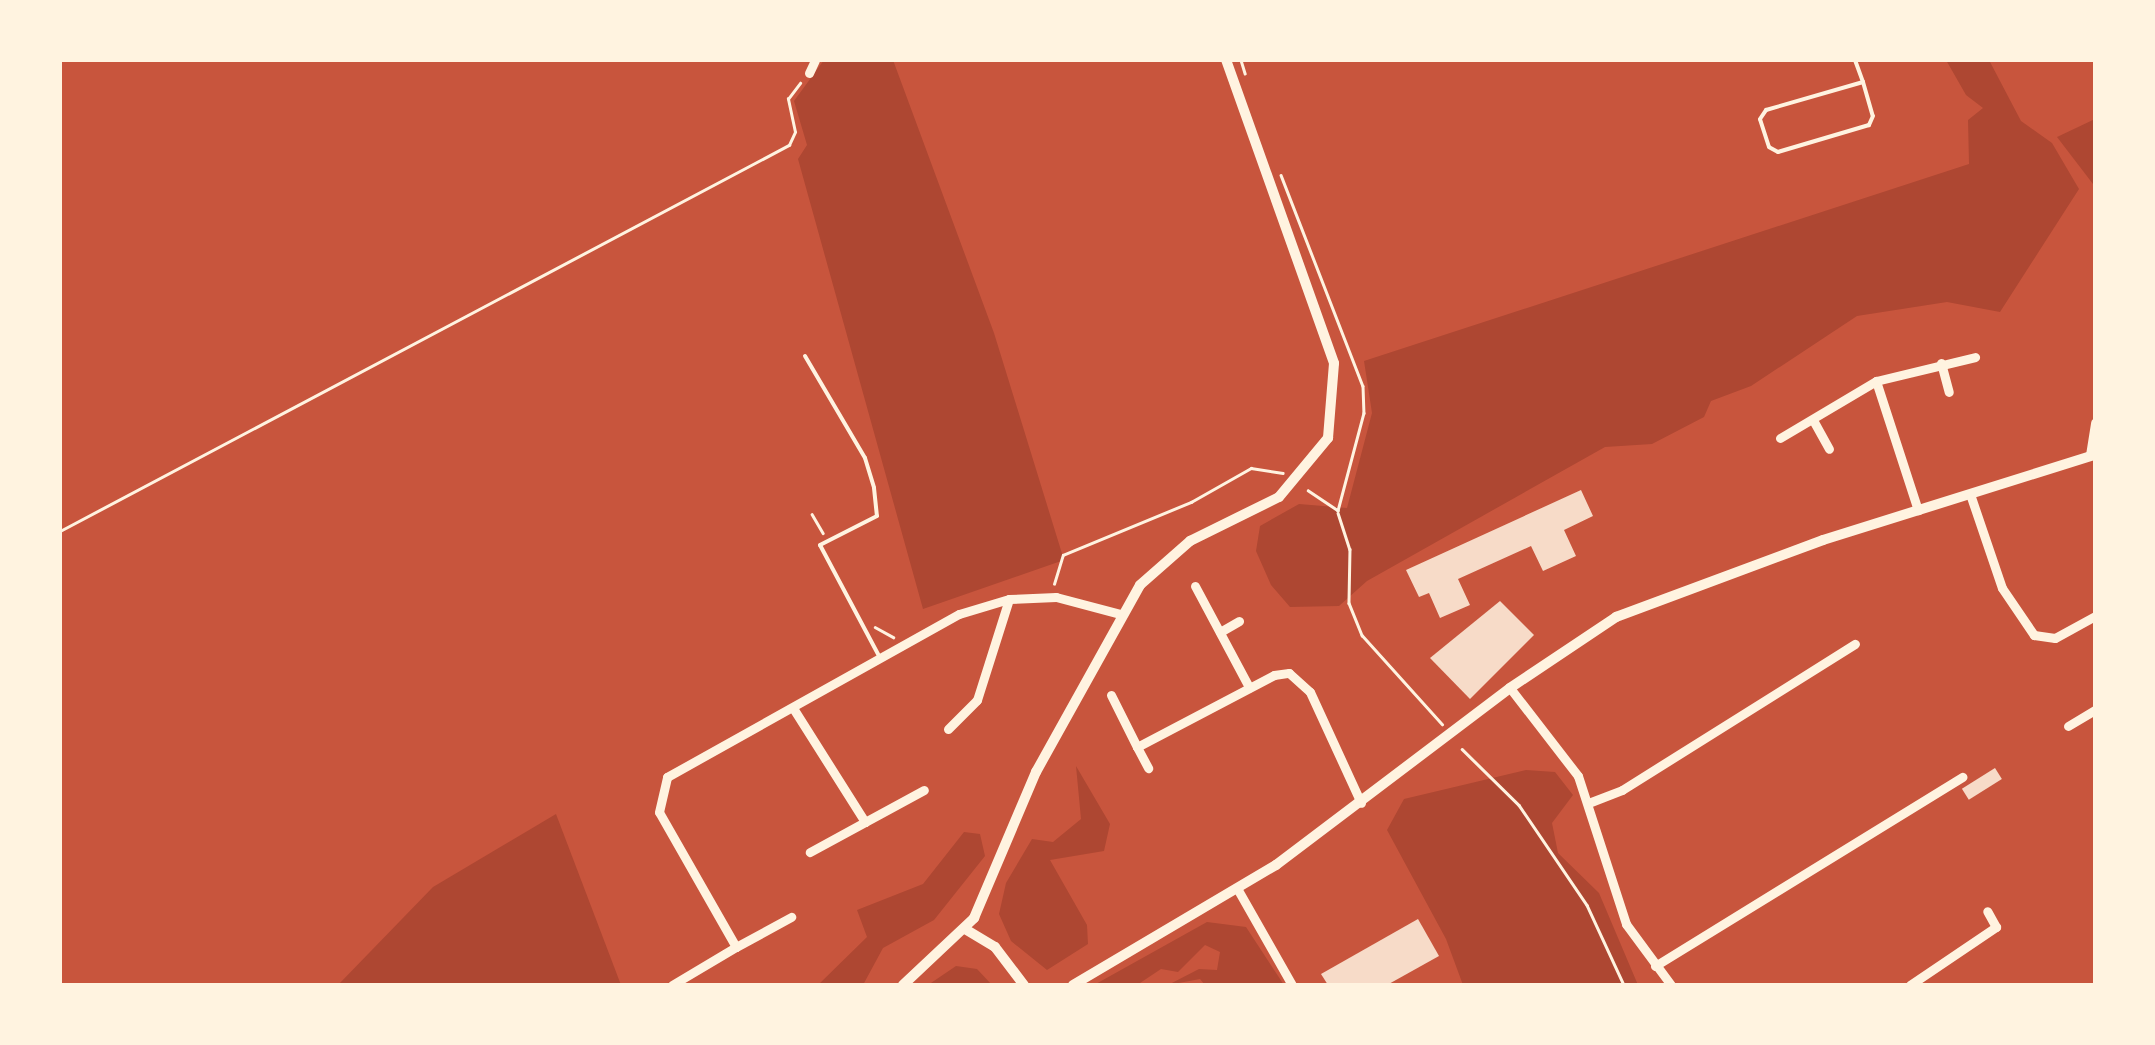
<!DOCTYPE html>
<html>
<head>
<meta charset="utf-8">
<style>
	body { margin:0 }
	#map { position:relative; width:2155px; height:1045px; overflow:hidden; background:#c8553d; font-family:"Golos Text",sans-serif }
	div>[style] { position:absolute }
	.green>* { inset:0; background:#ae4732 }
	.building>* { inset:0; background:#f7dbc8; transform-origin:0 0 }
	.path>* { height:2.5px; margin:-1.25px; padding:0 1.25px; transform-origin:1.25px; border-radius:1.25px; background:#fff3e0 }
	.service>* { height:4px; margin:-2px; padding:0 2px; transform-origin:2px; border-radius:2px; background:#fff3e0 }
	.minor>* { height:9px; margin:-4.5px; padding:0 4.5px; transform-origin:4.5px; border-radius:4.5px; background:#fff3e0 }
	.tertiary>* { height:10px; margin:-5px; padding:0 5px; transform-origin:5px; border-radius:5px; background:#fff3e0 }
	span { translate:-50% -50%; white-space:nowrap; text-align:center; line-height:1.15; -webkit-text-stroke:8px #fff3e0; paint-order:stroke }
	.frame { position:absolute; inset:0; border:62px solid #fff3e0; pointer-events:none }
</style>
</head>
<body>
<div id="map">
	<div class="green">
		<i style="clip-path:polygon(824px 60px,893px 60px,994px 333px,1064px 560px,923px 609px,798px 159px,807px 145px,794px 101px)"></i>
		<i style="clip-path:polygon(1946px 60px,1989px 60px,2021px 121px,2052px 143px,2079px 189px,2000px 312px,1947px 302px,1857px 316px,1751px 386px,1711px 401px,1704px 417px,1652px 444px,1605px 447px,1367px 581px,1339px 606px,1290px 607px,1271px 585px,1256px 551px,1260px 526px,1299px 504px,1347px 508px,1372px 413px,1364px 361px,1969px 164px,1968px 120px,1983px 108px,1966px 95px)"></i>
		<i style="clip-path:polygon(2095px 119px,2095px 184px,2093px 184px,2057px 137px)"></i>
		<i style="clip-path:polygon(1076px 766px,1110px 824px,1104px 851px,1050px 860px,1087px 925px,1088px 944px,1047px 970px,1011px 941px,999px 914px,1006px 883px,1032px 839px,1053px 842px,1081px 819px)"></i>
		<i style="clip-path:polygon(1526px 770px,1555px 772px,1573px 795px,1552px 823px,1558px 853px,1599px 893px,1638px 985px,1463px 985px,1446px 939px,1387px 830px,1404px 799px)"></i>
		<i style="clip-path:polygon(556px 814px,621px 985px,338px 985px,433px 887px)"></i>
		<i style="clip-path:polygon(964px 832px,980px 834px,985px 856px,934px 920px,883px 948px,863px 985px,818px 985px,867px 937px,857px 910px,923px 884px)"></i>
		<i style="clip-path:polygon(1207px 922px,1246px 927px,1284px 985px,1205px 985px,1200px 979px,1168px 985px,1199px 969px,1217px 970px,1220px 952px,1205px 945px,1178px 972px,1161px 969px,1137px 985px,1094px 985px)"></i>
		<i style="clip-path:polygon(956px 966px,977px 969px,992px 985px,928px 985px)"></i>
	</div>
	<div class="building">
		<i style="clip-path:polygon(1581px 490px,1593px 516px,1564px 530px,1576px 556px,1543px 571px,1531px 546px,1458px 579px,1470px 605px,1440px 618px,1429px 593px,1419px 597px,1406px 570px)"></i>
		<i style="clip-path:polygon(1500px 601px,1534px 635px,1470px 699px,1430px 658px)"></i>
		<i style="left:1995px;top:768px;width:13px;height:39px;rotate:58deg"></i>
		<i style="clip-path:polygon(1418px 919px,1439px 956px,1387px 985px,1328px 985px,1321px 974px)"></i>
	</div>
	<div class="path">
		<i style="left:1241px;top:60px;width:14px;rotate:73deg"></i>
		<i style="left:1281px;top:175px;width:226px;rotate:68.8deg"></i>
		<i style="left:1363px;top:386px;width:27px;rotate:88deg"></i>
		<i style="left:1364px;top:413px;width:101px;rotate:104.9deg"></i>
		<i style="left:1338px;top:511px;width:36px;rotate:-146deg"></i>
		<i style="left:1338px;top:513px;width:38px;rotate:72deg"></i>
		<i style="left:1350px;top:549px;width:54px;rotate:91.1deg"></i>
		<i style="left:1349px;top:603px;width:35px;rotate:68deg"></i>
		<i style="left:1362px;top:635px;width:120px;rotate:48deg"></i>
		<i style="left:812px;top:514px;width:22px;rotate:60deg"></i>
		<i style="left:60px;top:531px;width:825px;rotate:-27.9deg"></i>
		<i style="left:789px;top:145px;width:14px;rotate:-65deg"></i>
		<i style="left:795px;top:132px;width:34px;rotate:-102deg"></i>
		<i style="left:788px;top:99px;width:20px;rotate:-53deg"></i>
		<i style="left:1054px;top:584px;width:30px;rotate:-73deg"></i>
		<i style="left:1063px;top:555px;width:139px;rotate:-22.5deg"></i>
		<i style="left:1191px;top:502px;width:69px;rotate:-29.5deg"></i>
		<i style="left:1251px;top:468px;width:32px;rotate:9deg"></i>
		<i style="left:875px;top:627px;width:21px;rotate:29deg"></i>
		<i style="left:1462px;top:749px;width:80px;rotate:44.5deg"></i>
		<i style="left:1519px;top:805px;width:121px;rotate:55.8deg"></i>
		<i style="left:1587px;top:905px;width:88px;rotate:65.2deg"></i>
	</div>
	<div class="service">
		<i style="left:1855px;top:60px;width:23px;rotate:70deg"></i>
		<i style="left:1863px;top:82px;width:35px;rotate:74deg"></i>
		<i style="left:1873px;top:116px;width:10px;rotate:114deg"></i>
		<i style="left:1869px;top:125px;width:95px;rotate:163.5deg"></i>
		<i style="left:1778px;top:152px;width:10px;rotate:-151deg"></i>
		<i style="left:1769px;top:147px;width:29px;rotate:-108deg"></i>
		<i style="left:1760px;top:119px;width:11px;rotate:-56deg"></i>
		<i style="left:1766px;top:110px;width:101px;rotate:-16.1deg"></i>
		<i style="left:805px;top:356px;width:118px;rotate:59.5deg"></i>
		<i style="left:865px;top:458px;width:31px;rotate:73deg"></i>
		<i style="left:874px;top:488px;width:28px;rotate:84deg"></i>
		<i style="left:877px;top:516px;width:64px;rotate:153deg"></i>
		<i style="left:820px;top:545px;width:126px;rotate:62deg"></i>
	</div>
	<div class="minor">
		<i style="left:809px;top:73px;width:14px;rotate:-65deg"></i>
		<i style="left:1941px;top:363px;width:30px;rotate:75deg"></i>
		<i style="left:1876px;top:381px;width:136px;rotate:72deg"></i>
		<i style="left:1813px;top:420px;width:33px;rotate:61deg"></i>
		<i style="left:1780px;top:438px;width:112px;rotate:-30.7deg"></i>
		<i style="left:1876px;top:381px;width:102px;rotate:-13.6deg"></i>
		<i style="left:2090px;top:455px;width:33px;rotate:-81deg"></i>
		<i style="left:1970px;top:494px;width:99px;rotate:71.2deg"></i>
		<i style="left:2002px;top:588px;width:57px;rotate:55.8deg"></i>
		<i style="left:2034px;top:635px;width:21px;rotate:8deg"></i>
		<i style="left:2055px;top:638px;width:46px;rotate:-28.8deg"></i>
		<i style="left:1195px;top:586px;width:115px;rotate:61.9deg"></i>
		<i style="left:1220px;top:632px;width:22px;rotate:-30deg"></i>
		<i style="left:1510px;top:688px;width:111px;rotate:52.3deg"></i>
		<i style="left:1578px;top:776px;width:156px;rotate:72deg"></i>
		<i style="left:1626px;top:924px;width:76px;rotate:53.6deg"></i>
		<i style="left:1111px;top:695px;width:58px;rotate:63.4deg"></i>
		<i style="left:1137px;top:747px;width:155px;rotate:-27.7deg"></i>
		<i style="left:1274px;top:675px;width:15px;rotate:-8deg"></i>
		<i style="left:1289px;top:673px;width:28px;rotate:42deg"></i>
		<i style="left:1310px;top:692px;width:122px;rotate:65.3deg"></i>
		<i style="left:793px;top:708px;width:135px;rotate:57.7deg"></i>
		<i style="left:865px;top:822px;width:63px;rotate:151.4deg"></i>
		<i style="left:2068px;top:726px;width:31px;rotate:-31deg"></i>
		<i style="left:948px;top:729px;width:41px;rotate:-45deg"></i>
		<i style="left:977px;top:700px;width:106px;rotate:-72.4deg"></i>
		<i style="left:1137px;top:747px;width:24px;rotate:62deg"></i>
		<i style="left:1591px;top:802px;width:33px;rotate:-21deg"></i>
		<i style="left:1622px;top:790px;width:275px;rotate:-32.1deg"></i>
		<i style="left:865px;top:822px;width:67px;rotate:-28.5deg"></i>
		<i style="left:1238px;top:890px;width:109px;rotate:60.4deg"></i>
		<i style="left:736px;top:947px;width:63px;rotate:-28.6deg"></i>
		<i style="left:1655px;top:966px;width:361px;rotate:-31.6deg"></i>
		<i style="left:672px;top:985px;width:74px;rotate:-30.7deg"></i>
		<i style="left:736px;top:947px;width:155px;rotate:-119.7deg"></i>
		<i style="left:659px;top:812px;width:36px;rotate:-77deg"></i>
		<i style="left:667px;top:777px;width:334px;rotate:-29.2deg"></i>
		<i style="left:959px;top:614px;width:52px;rotate:-16.7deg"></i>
		<i style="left:1009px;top:599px;width:47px;rotate:-2.4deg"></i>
		<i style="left:1056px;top:597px;width:66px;rotate:14.9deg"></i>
		<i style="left:1910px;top:985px;width:104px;rotate:-34deg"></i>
		<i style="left:1996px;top:927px;width:18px;rotate:-119deg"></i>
	</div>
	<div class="tertiary">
		<i style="left:965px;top:929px;width:35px;rotate:31deg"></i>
		<i style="left:995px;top:947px;width:48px;rotate:52.7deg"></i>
		<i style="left:903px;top:985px;width:98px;rotate:-43.3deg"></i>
		<i style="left:974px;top:918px;width:159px;rotate:-67deg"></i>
		<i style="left:1036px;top:772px;width:214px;rotate:-60.9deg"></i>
		<i style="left:1140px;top:585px;width:67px;rotate:-41.3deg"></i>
		<i style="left:1190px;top:541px;width:99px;rotate:-26.3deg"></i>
		<i style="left:1279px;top:497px;width:77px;rotate:-50.3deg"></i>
		<i style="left:1328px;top:438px;width:75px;rotate:-85.4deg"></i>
		<i style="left:1334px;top:363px;width:322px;rotate:-109.6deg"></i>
		<i style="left:1073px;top:985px;width:236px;rotate:-30.6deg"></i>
		<i style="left:1276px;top:865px;width:293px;rotate:-37.1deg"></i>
		<i style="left:1510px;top:688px;width:128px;rotate:-33.8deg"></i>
		<i style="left:1616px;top:617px;width:221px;rotate:-20.4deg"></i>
		<i style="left:1823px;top:540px;width:285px;rotate:-17.4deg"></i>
	</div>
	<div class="frame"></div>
</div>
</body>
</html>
